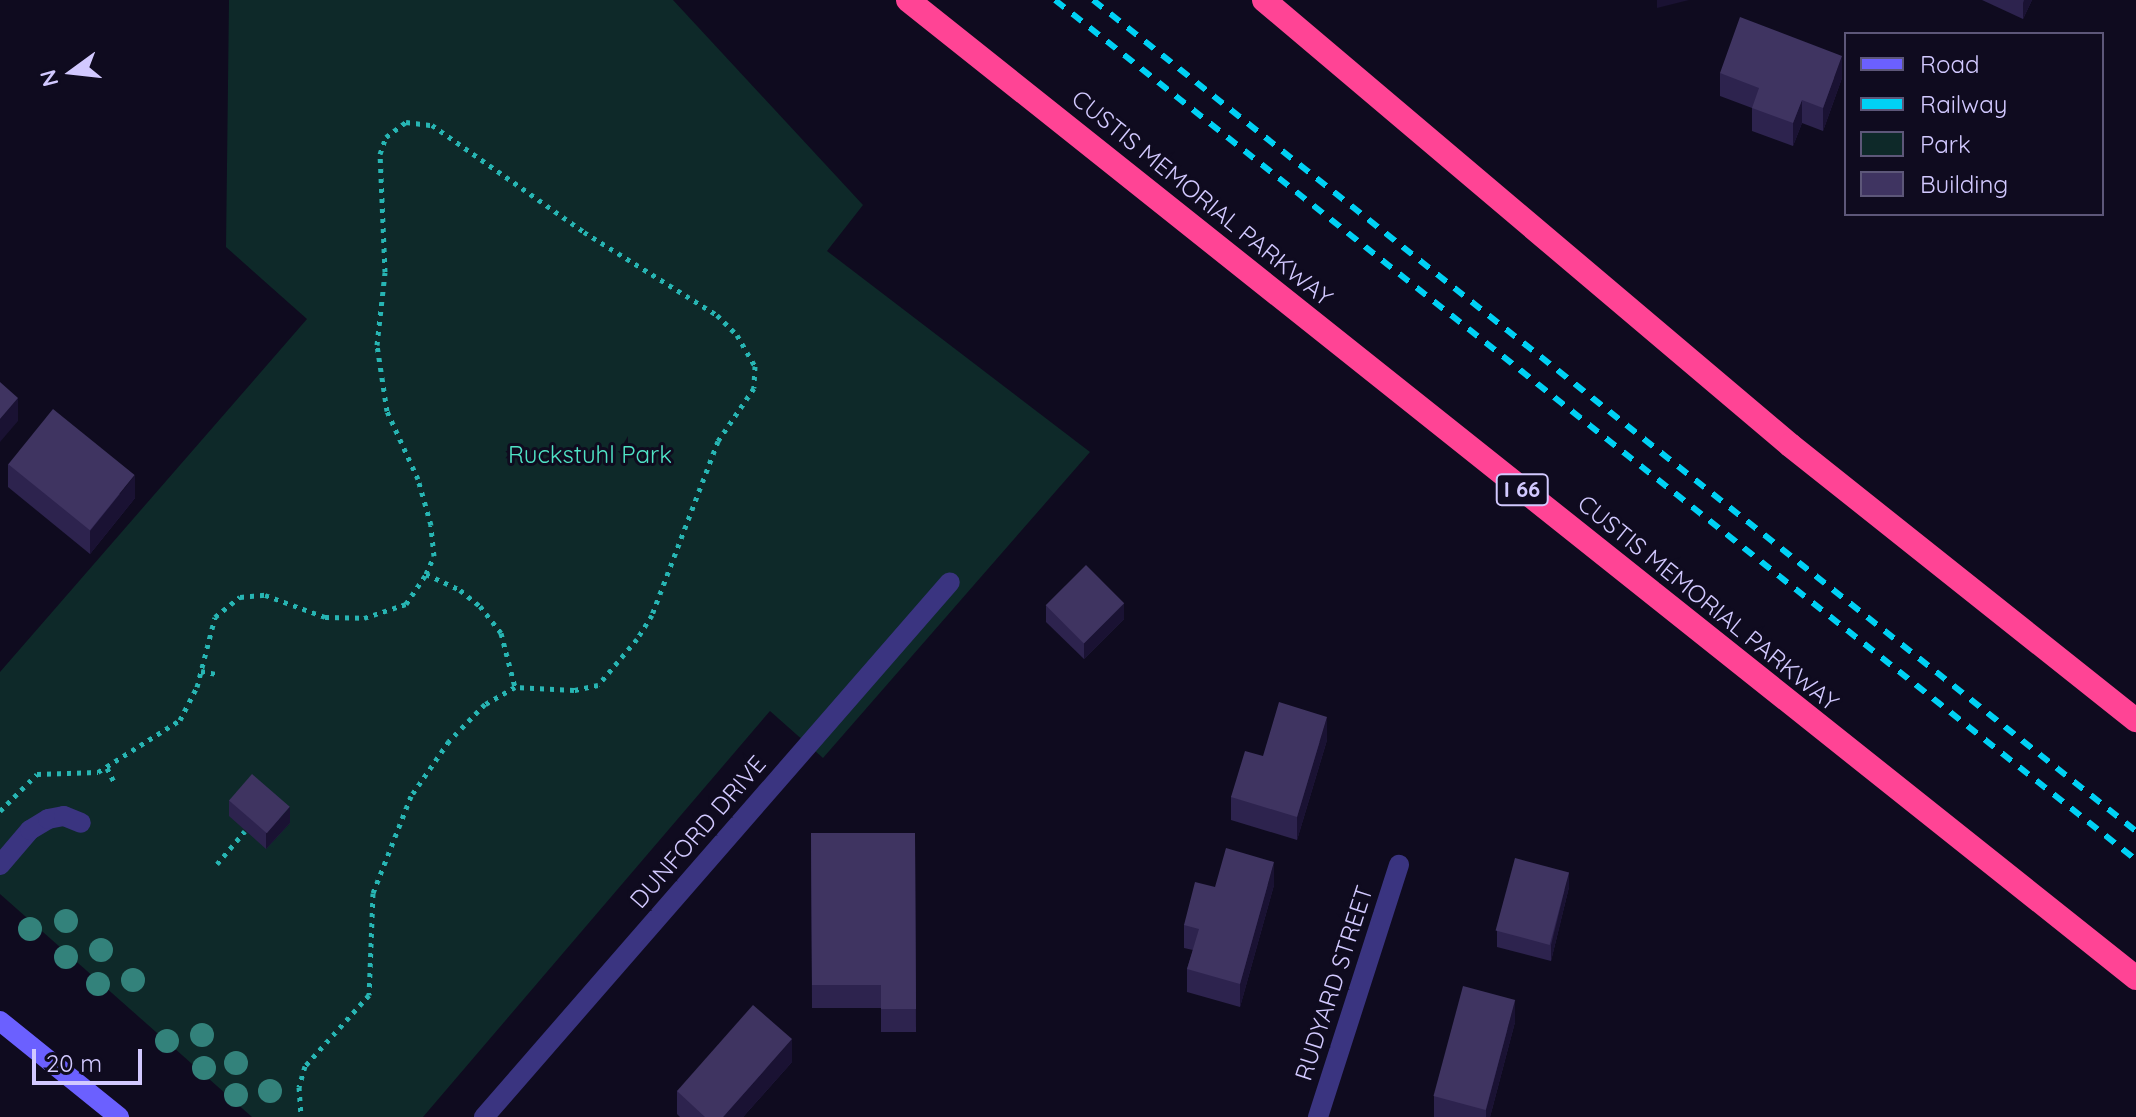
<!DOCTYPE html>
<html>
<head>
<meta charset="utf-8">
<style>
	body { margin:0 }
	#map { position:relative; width:2136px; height:1117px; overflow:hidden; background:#0f0b1f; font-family:Quicksand,sans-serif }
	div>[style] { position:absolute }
	.green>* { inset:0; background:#0e2929 }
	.path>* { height:5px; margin-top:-2.5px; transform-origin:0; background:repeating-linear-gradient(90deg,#27b5b3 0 4px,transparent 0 10px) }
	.service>* { height:20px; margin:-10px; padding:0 10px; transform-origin:10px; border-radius:10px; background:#3a3480 }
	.minor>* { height:20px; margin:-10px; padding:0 10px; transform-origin:10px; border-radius:10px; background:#3a3480 }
	.secondary>* { height:20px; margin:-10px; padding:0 10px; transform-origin:10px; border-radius:10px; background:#6b60ff }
	.motorway>* { height:24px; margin:-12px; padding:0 12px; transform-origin:12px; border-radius:12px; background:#ff4495 }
	.rail>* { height:6px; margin-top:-3px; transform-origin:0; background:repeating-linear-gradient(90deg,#00d1f4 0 12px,transparent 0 22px) }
	.trees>* { width:24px; height:24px; margin:-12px; border-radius:50%; background:#33827b }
	.wall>* { inset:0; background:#2d234e }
	.shaded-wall>* { inset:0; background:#1a1233 }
	.building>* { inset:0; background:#3f3461; transform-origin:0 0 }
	span { translate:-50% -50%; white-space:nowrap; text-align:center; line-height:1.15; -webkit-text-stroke:6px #0f0b1f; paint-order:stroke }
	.shield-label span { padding:2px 6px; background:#0f0b1f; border:2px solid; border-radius:6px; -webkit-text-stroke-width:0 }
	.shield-label { font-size:22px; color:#d2c9ff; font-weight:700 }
	.street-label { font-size:24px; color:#d2c9ff }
	.park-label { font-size:24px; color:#50e4c6 }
	.legend { position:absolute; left:1844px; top:32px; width:260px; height:184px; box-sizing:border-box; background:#0f0b1f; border:2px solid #5d5779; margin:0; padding:10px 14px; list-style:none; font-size:24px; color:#d2c9ff }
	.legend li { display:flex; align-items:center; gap:16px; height:40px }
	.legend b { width:40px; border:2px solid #5d5779 }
	.north { position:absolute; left:32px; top:32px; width:80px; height:80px; -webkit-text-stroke:6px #0f0b1f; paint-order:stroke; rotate:255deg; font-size:22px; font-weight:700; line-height:32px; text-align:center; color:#d2c9ff }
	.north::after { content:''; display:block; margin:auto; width:28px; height:36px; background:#d2c9ff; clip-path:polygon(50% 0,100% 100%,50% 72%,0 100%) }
	.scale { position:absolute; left:32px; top:1049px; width:110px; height:36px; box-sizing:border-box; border:4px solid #d2c9ff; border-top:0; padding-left:10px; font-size:24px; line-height:28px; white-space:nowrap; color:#d2c9ff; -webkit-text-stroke:6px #0f0b1f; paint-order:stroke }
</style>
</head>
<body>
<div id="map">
	<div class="green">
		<i style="clip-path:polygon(229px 0,673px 0,863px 205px,827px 251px,1090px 452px,823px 758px,770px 711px,423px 1117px,252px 1117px,0 894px,0 672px,307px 319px,226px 247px)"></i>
	</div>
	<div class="path">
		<i style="left:426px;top:574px;width:20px;rotate:-66deg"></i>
		<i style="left:434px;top:556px;width:31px;rotate:-96deg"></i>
		<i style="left:431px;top:525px;width:48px;rotate:-105.8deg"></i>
		<i style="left:418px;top:479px;width:75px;rotate:-114.5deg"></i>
		<i style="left:387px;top:411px;width:67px;rotate:-98.6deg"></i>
		<i style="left:377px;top:345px;width:73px;rotate:-83.7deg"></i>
		<i style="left:385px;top:272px;width:118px;rotate:-92.4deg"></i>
		<i style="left:380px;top:154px;width:18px;rotate:-71deg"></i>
		<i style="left:386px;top:137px;width:25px;rotate:-37deg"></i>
		<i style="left:406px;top:122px;width:26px;rotate:7deg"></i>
		<i style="left:432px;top:125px;width:186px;rotate:35.1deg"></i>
		<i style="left:584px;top:232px;width:157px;rotate:32deg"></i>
		<i style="left:717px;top:315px;width:28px;rotate:45deg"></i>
		<i style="left:737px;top:335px;width:36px;rotate:60deg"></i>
		<i style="left:755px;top:366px;width:22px;rotate:93deg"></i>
		<i style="left:754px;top:388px;width:64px;rotate:124.2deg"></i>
		<i style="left:718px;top:441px;width:186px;rotate:110.8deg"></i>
		<i style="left:652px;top:615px;width:28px;rotate:122deg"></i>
		<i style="left:637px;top:639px;width:60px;rotate:130.3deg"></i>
		<i style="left:598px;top:685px;width:25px;rotate:168deg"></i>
		<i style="left:574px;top:690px;width:59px;rotate:-177.1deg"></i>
		<i style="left:201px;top:671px;width:15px;rotate:11deg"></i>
		<i style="left:107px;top:768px;width:18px;rotate:63deg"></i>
		<i style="left:0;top:811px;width:52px;rotate:-45deg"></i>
		<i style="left:37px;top:774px;width:61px;rotate:-1.9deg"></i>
		<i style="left:98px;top:772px;width:97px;rotate:-32.4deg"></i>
		<i style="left:180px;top:720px;width:37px;rotate:-63deg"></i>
		<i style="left:197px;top:687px;width:72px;rotate:-75.6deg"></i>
		<i style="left:215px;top:617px;width:32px;rotate:-39deg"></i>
		<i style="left:240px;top:597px;width:25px;rotate:-5deg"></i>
		<i style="left:265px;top:595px;width:64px;rotate:20.1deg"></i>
		<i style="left:325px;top:617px;width:39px;rotate:1deg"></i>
		<i style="left:364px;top:618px;width:44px;rotate:-18.4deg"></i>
		<i style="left:406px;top:604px;width:36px;rotate:-56deg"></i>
		<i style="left:426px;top:574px;width:38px;rotate:25deg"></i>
		<i style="left:460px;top:590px;width:26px;rotate:39deg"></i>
		<i style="left:480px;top:606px;width:34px;rotate:52deg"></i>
		<i style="left:501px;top:633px;width:56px;rotate:75.5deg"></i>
		<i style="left:515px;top:687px;width:34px;rotate:150deg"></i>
		<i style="left:485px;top:704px;width:52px;rotate:134.2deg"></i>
		<i style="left:449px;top:741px;width:67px;rotate:124.6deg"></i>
		<i style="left:411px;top:796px;width:104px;rotate:111.4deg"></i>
		<i style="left:373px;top:893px;width:102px;rotate:92.2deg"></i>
		<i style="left:369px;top:995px;width:96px;rotate:132deg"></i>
		<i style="left:305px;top:1066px;width:22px;rotate:106deg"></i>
		<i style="left:299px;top:1087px;width:30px;rotate:86deg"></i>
		<i style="left:217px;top:864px;width:43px;rotate:-49.7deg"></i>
	</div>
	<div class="service">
		<i style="left:0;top:865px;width:46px;rotate:-49.4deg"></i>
		<i style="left:30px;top:830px;width:21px;rotate:-31deg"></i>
		<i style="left:48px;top:819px;width:16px;rotate:-11deg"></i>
		<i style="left:64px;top:816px;width:18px;rotate:22deg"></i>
	</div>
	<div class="minor">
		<i style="left:484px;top:1117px;width:709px;rotate:-48.94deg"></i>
		<i style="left:1318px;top:1117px;width:265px;rotate:-72.2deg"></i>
	</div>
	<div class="secondary">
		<i style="left:0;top:1021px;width:153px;rotate:38.9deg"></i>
	</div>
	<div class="motorway">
		<i style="left:908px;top:0;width:1570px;rotate:38.53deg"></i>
		<i style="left:1264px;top:0;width:689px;rotate:40.23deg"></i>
		<i style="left:1790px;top:445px;width:442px;rotate:38.5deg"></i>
	</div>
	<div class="rail">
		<i style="left:1055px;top:0;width:1381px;rotate:38.5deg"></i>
		<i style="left:1093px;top:0;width:1334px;rotate:38.55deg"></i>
	</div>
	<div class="trees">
		<i style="left:66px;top:921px"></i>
		<i style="left:30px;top:929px"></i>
		<i style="left:101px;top:950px"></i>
		<i style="left:66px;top:957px"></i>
		<i style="left:133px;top:980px"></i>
		<i style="left:98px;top:984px"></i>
		<i style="left:202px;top:1035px"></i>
		<i style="left:167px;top:1041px"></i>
		<i style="left:236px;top:1063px"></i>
		<i style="left:204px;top:1068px"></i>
		<i style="left:270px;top:1091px"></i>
		<i style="left:236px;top:1095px"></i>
	</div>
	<div class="wall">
		<i style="clip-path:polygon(1982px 0,2032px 0,2023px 19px)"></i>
		<i style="clip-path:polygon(1720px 73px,1842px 78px,1823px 131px,1802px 123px,1793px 146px,1752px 131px,1752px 108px,1720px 96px)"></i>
		<i style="clip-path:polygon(8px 464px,135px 498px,90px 554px,8px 487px)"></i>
		<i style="clip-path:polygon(1046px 606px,1124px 619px,1084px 659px,1046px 622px)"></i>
		<i style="clip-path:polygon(1327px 740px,1297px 840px,1231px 820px,1231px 797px,1263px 756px)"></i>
		<i style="clip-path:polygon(229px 800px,290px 823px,266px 849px,229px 816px)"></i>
		<i style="clip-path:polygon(811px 833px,915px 833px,916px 1032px,881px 1032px,881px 1008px,812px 1008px)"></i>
		<i style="clip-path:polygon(1274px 885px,1240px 1007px,1187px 992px,1187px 969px,1193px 950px,1184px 948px,1184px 925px,1215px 887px)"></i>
		<i style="clip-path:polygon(1569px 887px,1551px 961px,1497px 947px,1497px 931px)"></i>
		<i style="clip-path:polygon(1515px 1022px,1490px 1117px,1434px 1117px,1434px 1096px)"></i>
		<i style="clip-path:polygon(792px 1062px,743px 1117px,680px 1117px,677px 1114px,677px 1091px)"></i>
	</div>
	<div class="shaded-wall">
		<i style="clip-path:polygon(1657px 0,1689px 0,1657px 8px)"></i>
		<i style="clip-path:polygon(2024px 0,2032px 0,2023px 19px,2023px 3px)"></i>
		<i style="clip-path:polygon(1842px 56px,1842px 78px,1823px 131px,1823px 108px)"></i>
		<i style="clip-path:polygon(1802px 100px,1802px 123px,1793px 146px,1793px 123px)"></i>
		<i style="clip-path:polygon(18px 398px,18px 421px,0 442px,0 419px)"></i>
		<i style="clip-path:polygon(135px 475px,135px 498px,90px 554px,90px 531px)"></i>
		<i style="clip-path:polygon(1124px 603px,1124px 619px,1084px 659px,1084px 643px)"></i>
		<i style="clip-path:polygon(1327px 717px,1327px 740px,1297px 840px,1297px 817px)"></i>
		<i style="clip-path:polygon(290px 807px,290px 823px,266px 849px,266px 833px)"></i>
		<i style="clip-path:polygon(1274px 862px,1274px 885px,1240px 1007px,1240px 984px)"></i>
		<i style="clip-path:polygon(1569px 872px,1569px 887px,1551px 961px,1551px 945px)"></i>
		<i style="clip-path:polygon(1515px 1000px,1515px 1022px,1490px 1117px,1486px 1117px,1486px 1110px)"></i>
		<i style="clip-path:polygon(792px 1039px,792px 1062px,743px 1117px,723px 1117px)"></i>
	</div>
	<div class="building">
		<i style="clip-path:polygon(1740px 17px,1842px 56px,1823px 108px,1802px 100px,1793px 123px,1752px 108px,1759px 88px,1720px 73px)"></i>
		<i style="clip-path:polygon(0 382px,18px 398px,0 419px)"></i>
		<i style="left:53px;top:409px;width:105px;height:71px;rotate:39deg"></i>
		<i style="left:1086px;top:565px;width:54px;height:57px;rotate:45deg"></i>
		<i style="clip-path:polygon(1279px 702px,1327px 717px,1297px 817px,1231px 797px,1245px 751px,1263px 756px)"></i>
		<i style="left:252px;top:774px;width:50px;height:35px;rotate:41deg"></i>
		<i style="clip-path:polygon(811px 833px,915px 833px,916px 1009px,881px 1009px,881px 985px,812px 985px)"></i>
		<i style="clip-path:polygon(1226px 848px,1274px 862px,1240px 984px,1187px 969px,1199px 929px,1184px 925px,1195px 882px,1215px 887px)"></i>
		<i style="left:1515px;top:858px;width:56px;height:75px;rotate:15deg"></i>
		<i style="left:1463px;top:986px;width:54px;height:114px;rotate:15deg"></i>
		<i style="clip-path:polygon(753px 1005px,792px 1039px,723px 1117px,705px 1117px,677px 1091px)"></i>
	</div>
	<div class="shield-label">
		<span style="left:1522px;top:490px">I 66</span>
	</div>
	<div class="street-label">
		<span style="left:1202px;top:198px;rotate:39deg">CUSTIS MEMORIAL PARKWAY</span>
		<span style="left:1708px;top:603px;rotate:39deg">CUSTIS MEMORIAL PARKWAY</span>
		<span style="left:698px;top:832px;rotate:-49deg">DUNFORD DRIVE</span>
		<span style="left:1334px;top:983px;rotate:-72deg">RUDYARD STREET</span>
	</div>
	<div class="park-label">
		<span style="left:590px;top:455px">Ruckstuhl Park</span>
	</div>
	<ul class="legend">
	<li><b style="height:10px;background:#6b60ff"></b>Road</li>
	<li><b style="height:10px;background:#00d1f4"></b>Railway</li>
	<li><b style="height:22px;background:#0e2929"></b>Park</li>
	<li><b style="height:22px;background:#3f3461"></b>Building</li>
	</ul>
	<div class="north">N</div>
	<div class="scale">20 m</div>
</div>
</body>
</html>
